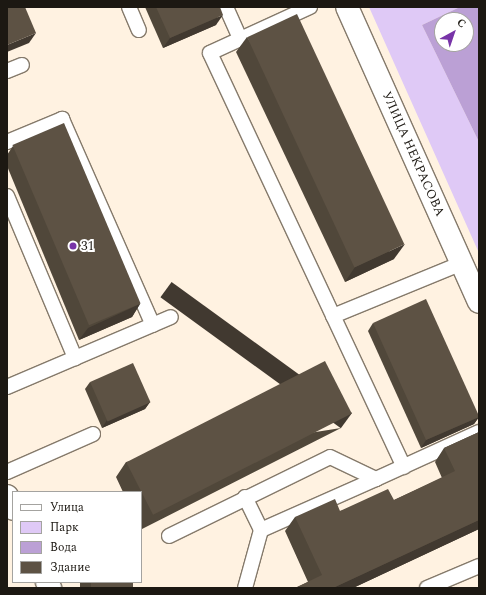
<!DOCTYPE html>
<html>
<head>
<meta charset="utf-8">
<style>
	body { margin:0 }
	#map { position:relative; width:486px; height:595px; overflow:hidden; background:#fff2e1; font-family:Spectral,serif }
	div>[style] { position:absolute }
	.green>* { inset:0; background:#dfc9f6 }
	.water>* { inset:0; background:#bba0d5 }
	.roads { filter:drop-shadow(1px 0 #857a6b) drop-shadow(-1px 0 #857a6b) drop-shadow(0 1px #857a6b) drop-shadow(0 -1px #857a6b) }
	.lane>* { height:14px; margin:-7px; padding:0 7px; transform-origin:7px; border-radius:7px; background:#fff }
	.street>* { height:22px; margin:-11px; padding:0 11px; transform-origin:11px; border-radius:11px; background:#fff }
	.wall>* { inset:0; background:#50473a; transform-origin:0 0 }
	.shaded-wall>* { inset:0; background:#413930; transform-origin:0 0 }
	.building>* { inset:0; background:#5d5244; transform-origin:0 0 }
	.dots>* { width:11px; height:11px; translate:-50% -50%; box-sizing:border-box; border:2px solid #fff; border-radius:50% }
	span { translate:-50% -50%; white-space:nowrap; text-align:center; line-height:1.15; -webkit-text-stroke:4px #fff; paint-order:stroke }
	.street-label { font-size:13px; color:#1c1812 }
	.poi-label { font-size:13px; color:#1c1812 }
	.left { translate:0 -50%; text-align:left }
	.frame { position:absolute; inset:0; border:8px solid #1c1812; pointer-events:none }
	.legend { position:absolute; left:12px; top:491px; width:130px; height:92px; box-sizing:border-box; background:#fff; border:1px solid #a4a3a0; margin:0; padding:5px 7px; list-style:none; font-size:12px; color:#1c1812 }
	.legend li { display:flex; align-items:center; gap:8px; height:20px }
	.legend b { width:20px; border:1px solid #a4a3a0 }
	.north { position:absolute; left:434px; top:12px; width:40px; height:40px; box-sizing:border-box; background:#fff; border:1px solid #a4a3a0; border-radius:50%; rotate:40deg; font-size:11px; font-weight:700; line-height:16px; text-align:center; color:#1c1812 }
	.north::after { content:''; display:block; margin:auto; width:14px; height:18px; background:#7834a8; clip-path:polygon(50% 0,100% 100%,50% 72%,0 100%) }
</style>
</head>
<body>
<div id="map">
	<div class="green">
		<i style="clip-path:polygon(369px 7px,460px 7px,422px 25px,479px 142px,479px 253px)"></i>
	</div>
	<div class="water">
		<i style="clip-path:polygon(evenodd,460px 7px,479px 7px,479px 142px,422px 25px,460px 7px,442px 20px,466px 20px,466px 44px,442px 44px,442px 20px)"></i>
	</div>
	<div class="roads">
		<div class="lane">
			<i style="left:129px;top:7px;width:25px;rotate:67deg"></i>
			<i style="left:226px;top:7px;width:35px;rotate:66deg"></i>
			<i style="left:310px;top:7px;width:110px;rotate:155.3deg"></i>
			<i style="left:210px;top:53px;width:457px;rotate:64.9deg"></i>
			<i style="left:7px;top:71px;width:16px;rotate:-22deg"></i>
			<i style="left:7px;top:142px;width:60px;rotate:-22.7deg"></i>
			<i style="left:62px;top:119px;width:225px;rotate:66.2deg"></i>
			<i style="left:7px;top:196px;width:176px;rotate:67.2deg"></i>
			<i style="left:333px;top:316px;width:139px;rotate:-22.3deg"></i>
			<i style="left:7px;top:387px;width:178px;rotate:-23.1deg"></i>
			<i style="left:7px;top:472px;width:94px;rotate:-23.8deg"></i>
			<i style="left:245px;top:497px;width:37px;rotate:64deg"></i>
			<i style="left:261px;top:530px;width:60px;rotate:105.4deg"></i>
			<i style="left:261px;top:530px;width:126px;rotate:-23.9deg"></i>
			<i style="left:169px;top:536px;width:179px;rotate:-26.1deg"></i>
			<i style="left:330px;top:457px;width:51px;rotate:25.6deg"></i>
			<i style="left:376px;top:479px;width:113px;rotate:-24.5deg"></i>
			<i style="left:427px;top:588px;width:56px;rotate:-22.9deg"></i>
		</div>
		<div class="street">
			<i style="left:347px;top:7px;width:323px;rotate:65.9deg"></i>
			<i style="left:7px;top:496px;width:14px;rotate:65deg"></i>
			<i style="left:47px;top:582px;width:7px;rotate:63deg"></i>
		</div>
	</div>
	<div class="wall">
		<i style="clip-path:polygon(145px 7px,220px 7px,216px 25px,163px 48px)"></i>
		<i style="clip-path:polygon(247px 37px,394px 259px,345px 282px,236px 52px)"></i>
		<i style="clip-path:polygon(13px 146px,140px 304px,132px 317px,79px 340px,7px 166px,7px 155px)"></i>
		<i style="clip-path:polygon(373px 323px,479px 417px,474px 424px,421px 448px,368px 331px)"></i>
		<i style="clip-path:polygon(90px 382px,150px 402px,145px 409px,102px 428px,85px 389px)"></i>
		<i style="clip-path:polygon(341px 428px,142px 529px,141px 526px,141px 492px,123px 492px,116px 477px,126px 462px)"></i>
		<i style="clip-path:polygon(479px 432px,479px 529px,353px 588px,295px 588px,308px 582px,285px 531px,295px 517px,340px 511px,394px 500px,442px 478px,435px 462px,444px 448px)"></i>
		<i style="left:80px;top:582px;width:53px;height:6px"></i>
	</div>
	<div class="shaded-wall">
		<i style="clip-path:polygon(223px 15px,216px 25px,163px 48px,170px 38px)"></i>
		<i style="clip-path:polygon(36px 33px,29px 43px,7px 52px,7px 45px)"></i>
		<i style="clip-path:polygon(405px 244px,394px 259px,345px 282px,355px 267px)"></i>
		<i style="clip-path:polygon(140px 304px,132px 317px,79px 340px,88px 328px)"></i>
		<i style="clip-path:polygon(150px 402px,145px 409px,102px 428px,107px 420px)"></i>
		<i style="left:352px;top:413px;width:19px;height:223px;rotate:126deg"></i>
		<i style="clip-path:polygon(479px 417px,474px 424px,421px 448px,426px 440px)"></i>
		<i style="clip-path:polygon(479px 520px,479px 529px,353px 588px,333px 588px)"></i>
	</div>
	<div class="building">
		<i style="clip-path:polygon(7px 7px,25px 7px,36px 33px,7px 45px)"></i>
		<i style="clip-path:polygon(156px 7px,220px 7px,223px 15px,170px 38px)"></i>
		<i style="left:297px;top:14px;width:254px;height:55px;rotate:65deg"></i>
		<i style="left:64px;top:123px;width:196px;height:56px;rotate:67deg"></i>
		<i style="clip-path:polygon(426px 299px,479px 416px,479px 417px,426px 440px,373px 323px)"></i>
		<i style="left:325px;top:361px;width:59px;height:223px;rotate:63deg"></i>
		<i style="left:133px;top:363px;width:43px;height:47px;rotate:66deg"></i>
		<i style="clip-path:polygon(479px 432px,479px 520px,333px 588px,295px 588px,322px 575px,295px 517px,335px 499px,340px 511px,388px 489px,394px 500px,455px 471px,444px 448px)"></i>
		<i style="left:91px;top:582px;width:42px;height:7px"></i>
	</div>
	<div class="dots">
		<i style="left:73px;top:246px;background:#7834a8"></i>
	</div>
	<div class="street-label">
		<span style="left:413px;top:154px;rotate:66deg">УЛИЦА НЕКРАСОВА</span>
	</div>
	<div class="poi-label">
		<span class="left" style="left:81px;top:246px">31</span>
	</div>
	<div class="frame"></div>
	<ul class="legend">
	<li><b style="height:5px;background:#fff"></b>Улица</li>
	<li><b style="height:11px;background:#dfc9f6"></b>Парк</li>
	<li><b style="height:11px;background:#bba0d5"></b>Вода</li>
	<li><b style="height:11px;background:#5d5244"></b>Здание</li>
	</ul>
	<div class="north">С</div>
</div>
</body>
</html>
